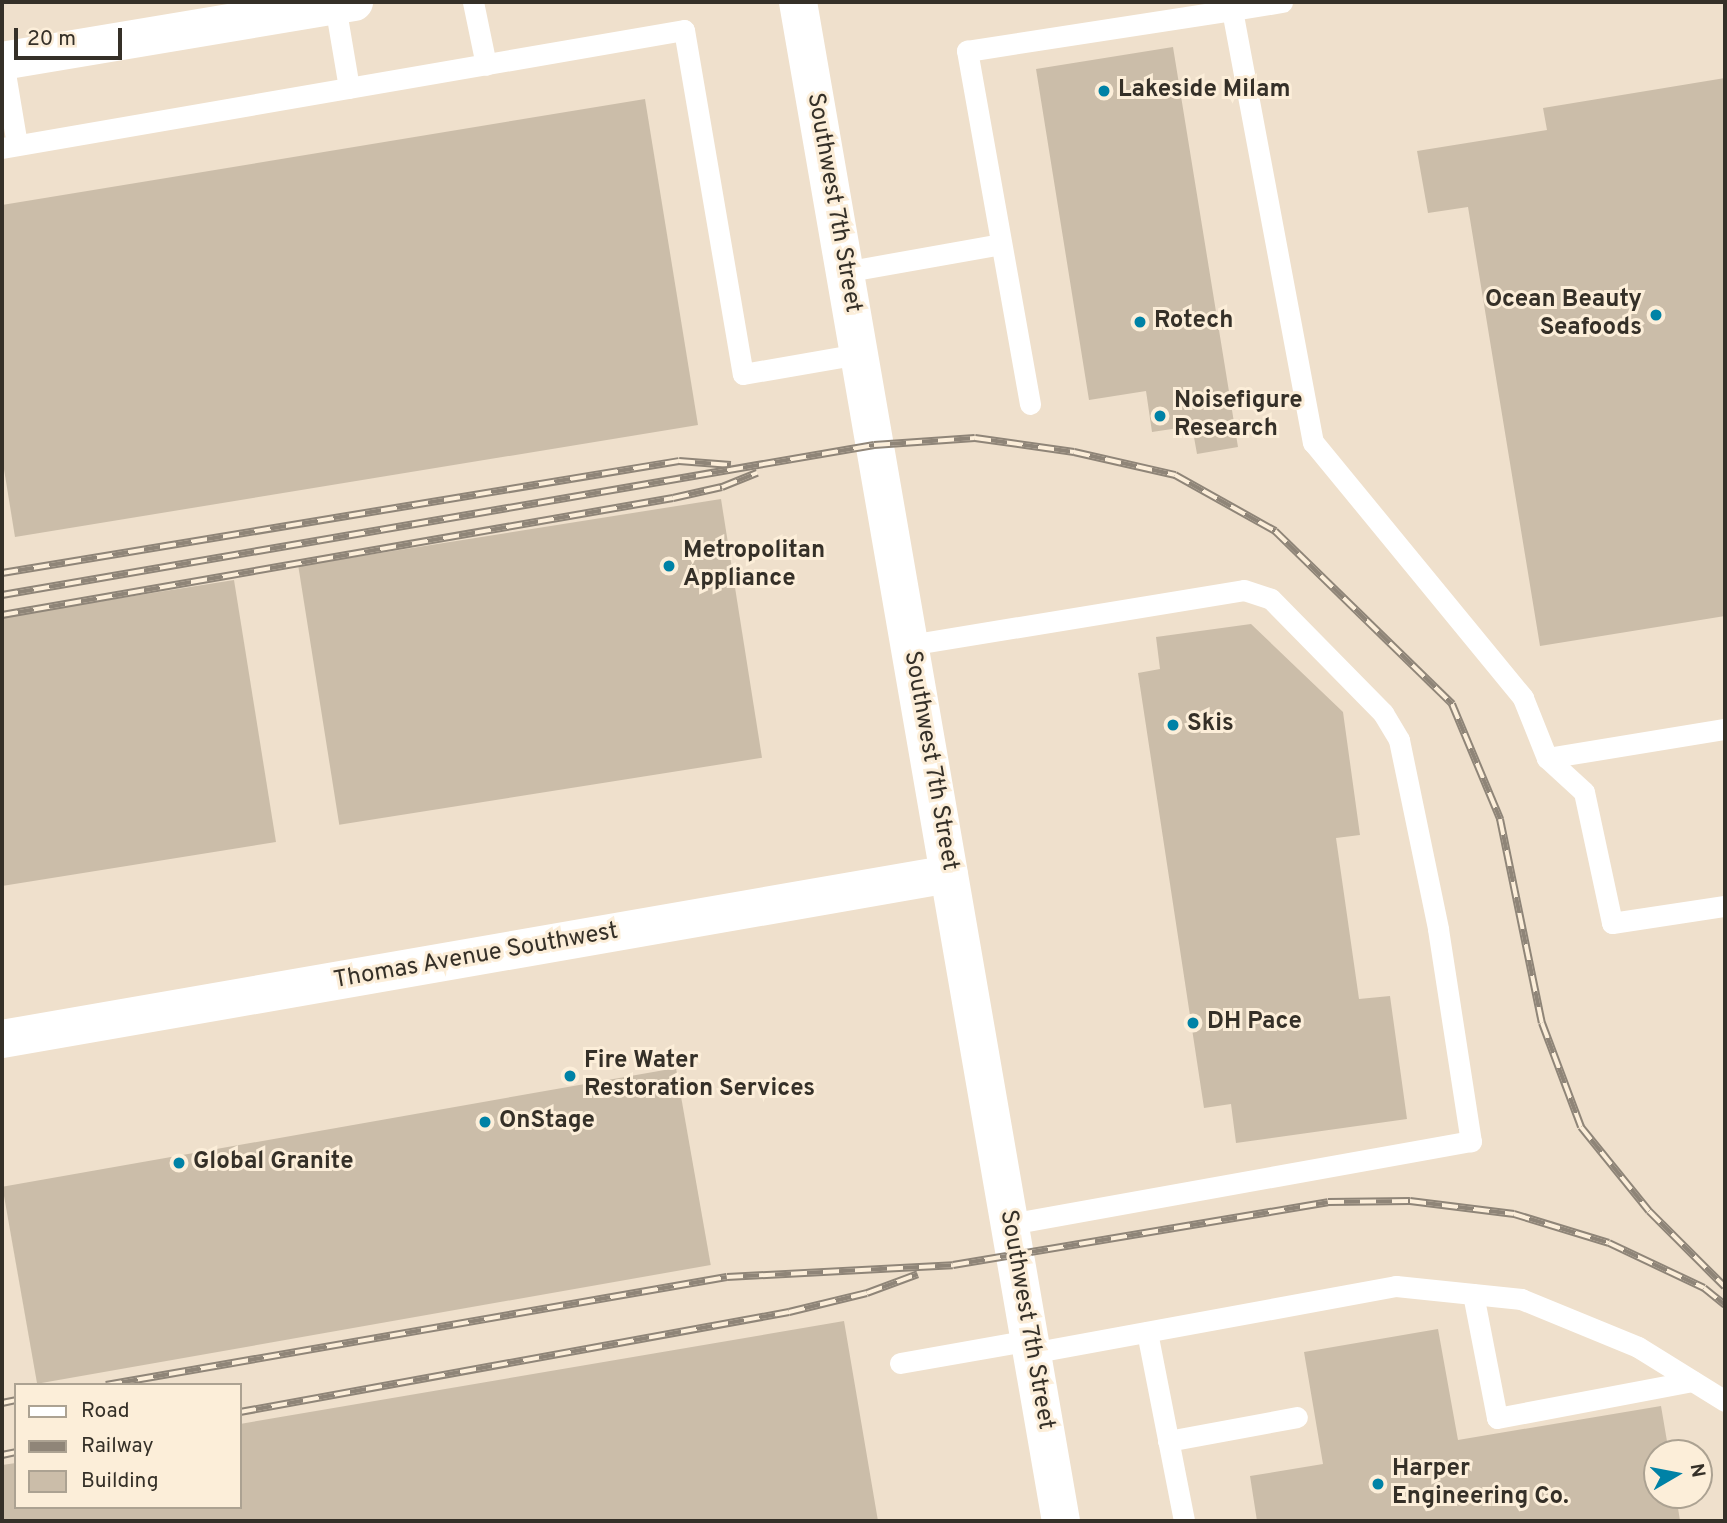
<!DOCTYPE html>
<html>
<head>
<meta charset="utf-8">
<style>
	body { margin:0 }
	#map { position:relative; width:1727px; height:1523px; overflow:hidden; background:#efe0cc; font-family:Overpass,sans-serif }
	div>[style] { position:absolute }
	.building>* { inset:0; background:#cbbda9; transform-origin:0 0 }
	.service>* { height:21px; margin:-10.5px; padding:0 10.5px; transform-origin:10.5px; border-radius:10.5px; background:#fff }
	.minor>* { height:38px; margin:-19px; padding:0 19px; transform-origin:19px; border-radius:19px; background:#fff }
	.tertiary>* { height:38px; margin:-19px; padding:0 19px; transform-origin:19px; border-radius:19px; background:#fff }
	.rail>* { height:8px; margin-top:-4px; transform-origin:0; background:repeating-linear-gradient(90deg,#fceed9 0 16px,#8f8578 0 32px); box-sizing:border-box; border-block:2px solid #8f8578 }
	.dots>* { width:19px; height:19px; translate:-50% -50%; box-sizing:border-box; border:4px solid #fceed9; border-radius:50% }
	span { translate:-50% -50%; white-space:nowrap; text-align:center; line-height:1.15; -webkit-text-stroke:6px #fceed9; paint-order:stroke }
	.poi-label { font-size:24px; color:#353028; font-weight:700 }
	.left { translate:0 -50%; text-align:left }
	.right { translate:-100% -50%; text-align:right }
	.street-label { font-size:24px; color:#353028 }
	.frame { position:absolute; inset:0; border:4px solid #353028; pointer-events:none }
	.legend { position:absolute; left:14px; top:1383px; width:228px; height:126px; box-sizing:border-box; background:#fceed9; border:2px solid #aca292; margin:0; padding:9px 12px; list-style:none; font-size:21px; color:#353028 }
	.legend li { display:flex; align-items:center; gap:14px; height:35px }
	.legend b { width:35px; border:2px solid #aca292 }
	.north { position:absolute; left:1643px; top:1439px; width:70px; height:70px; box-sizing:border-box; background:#fceed9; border:2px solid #aca292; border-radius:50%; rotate:80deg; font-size:19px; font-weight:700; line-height:28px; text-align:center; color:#353028 }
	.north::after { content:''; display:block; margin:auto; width:24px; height:32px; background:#0082a6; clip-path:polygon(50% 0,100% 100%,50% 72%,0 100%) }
	.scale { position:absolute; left:14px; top:28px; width:108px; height:32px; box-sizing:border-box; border:4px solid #353028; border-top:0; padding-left:9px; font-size:21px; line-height:24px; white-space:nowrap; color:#353028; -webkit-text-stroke:5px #fceed9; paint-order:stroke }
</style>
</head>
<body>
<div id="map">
	<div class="building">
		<i style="clip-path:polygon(1173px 47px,1238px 447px,1197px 454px,1192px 426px,1152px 432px,1146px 391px,1089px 400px,1036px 69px)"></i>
		<i style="clip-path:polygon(1725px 78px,1725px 616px,1540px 646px,1468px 207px,1428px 213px,1417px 151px,1547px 130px,1543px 108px)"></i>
		<i style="clip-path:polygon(645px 99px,698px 425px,15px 537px,2px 457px,2px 205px)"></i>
		<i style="left:721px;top:499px;width:262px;height:428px;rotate:81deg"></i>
		<i style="clip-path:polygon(234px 580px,276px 842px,2px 886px,2px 617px)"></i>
		<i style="clip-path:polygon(1251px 624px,1343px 712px,1360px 835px,1336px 838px,1359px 999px,1390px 996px,1407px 1119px,1236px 1143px,1231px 1104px,1204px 1108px,1138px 673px,1160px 669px,1156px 637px)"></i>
		<i style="left:676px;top:1068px;width:200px;height:684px;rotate:80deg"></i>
		<i style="clip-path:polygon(844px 1321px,878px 1521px,2px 1521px,2px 1465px,16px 1463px,16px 1507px,240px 1507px,240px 1424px)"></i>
		<i style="clip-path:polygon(1438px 1329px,1458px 1440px,1661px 1406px,1669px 1453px,1657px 1453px,1657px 1495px,1676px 1495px,1680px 1521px,1257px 1521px,1250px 1476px,1323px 1464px,1304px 1352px)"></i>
	</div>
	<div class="service">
		<i style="left:473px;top:2px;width:64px;rotate:78.3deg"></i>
		<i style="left:1282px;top:2px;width:51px;rotate:170.9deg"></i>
		<i style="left:1232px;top:10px;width:440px;rotate:79.4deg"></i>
		<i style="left:1313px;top:442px;width:331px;rotate:50.6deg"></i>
		<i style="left:1523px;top:698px;width:65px;rotate:68.2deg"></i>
		<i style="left:1547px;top:758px;width:50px;rotate:42.6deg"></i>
		<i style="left:1584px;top:792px;width:134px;rotate:77.9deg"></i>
		<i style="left:1612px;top:923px;width:114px;rotate:-8.6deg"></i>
		<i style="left:335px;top:5px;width:84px;rotate:80.4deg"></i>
		<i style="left:3px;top:61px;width:85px;rotate:80.5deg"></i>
		<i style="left:2px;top:148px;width:692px;rotate:-9.82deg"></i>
		<i style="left:684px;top:30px;width:349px;rotate:80.3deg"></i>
		<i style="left:743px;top:374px;width:118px;rotate:-9.8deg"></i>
		<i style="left:844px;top:272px;width:159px;rotate:-10.1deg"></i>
		<i style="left:1030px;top:404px;width:359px;rotate:-100.1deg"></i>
		<i style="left:967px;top:51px;width:268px;rotate:-8.8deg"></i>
		<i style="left:1232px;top:10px;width:8px;rotate:-104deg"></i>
		<i style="left:909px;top:645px;width:339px;rotate:-9.3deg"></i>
		<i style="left:1244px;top:590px;width:28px;rotate:18deg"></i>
		<i style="left:1271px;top:599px;width:160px;rotate:45.5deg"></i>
		<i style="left:1383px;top:713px;width:31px;rotate:59deg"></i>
		<i style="left:1399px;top:740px;width:193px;rotate:78.3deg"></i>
		<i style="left:1438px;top:929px;width:215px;rotate:81.2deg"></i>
		<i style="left:1471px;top:1141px;width:469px;rotate:169.8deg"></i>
		<i style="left:1547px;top:758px;width:180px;rotate:-9.3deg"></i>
		<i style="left:1473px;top:1294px;width:126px;rotate:79deg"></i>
		<i style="left:1497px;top:1418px;width:199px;rotate:-10.7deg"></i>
		<i style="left:1147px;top:1332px;width:193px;rotate:78.9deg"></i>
		<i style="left:1031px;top:1353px;width:371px;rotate:-10.4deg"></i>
		<i style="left:1396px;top:1286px;width:126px;rotate:5.9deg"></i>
		<i style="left:1521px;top:1299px;width:126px;rotate:22.3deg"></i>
		<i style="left:1638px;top:1347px;width:102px;rotate:31.8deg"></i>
		<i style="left:900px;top:1363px;width:132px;rotate:-10deg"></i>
		<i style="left:1168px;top:1441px;width:131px;rotate:-10.5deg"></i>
	</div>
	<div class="minor">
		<i style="left:2px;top:61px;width:357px;rotate:-9.5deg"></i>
		<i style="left:2px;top:1039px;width:961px;rotate:-9.88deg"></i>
	</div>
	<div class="tertiary">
		<i style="left:798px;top:2px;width:1542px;rotate:80.18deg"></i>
	</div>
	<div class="rail">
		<i style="left:2px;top:573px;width:686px;rotate:-9.39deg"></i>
		<i style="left:679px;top:461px;width:52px;rotate:4.4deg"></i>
		<i style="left:2px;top:595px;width:885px;rotate:-9.76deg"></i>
		<i style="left:874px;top:445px;width:101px;rotate:-4deg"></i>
		<i style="left:975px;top:438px;width:100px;rotate:8deg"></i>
		<i style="left:1074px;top:452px;width:104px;rotate:12.8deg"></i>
		<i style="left:1175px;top:475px;width:115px;rotate:29.2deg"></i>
		<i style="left:1275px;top:531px;width:248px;rotate:44.3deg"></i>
		<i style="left:1452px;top:704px;width:125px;rotate:67.3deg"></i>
		<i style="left:1500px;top:819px;width:208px;rotate:78.4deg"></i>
		<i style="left:1542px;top:1023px;width:111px;rotate:69.4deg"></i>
		<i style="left:1581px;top:1127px;width:108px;rotate:51deg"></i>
		<i style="left:1649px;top:1211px;width:107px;rotate:45deg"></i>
		<i style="left:2px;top:615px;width:681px;rotate:-9.89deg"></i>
		<i style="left:673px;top:498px;width:50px;rotate:-12.7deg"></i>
		<i style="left:722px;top:487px;width:38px;rotate:-22deg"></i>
		<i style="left:106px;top:1385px;width:630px;rotate:-9.87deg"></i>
		<i style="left:727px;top:1277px;width:226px;rotate:-3deg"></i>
		<i style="left:953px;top:1265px;width:380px;rotate:-9.5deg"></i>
		<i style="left:1328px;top:1202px;width:82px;rotate:-0.7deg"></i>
		<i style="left:1410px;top:1201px;width:105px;rotate:7.1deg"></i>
		<i style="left:1514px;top:1214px;width:99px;rotate:17deg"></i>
		<i style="left:1609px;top:1243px;width:105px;rotate:25.3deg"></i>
		<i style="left:1704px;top:1288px;width:27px;rotate:39deg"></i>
		<i style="left:2px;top:1403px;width:14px;rotate:-12deg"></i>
		<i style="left:240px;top:1412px;width:558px;rotate:-10.32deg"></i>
		<i style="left:789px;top:1312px;width:80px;rotate:-13.7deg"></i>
		<i style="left:867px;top:1293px;width:54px;rotate:-20.4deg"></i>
		<i style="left:2px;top:1455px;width:14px;rotate:-12deg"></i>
	</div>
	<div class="dots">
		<i style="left:1104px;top:91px;background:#0082a6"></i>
		<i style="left:1656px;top:315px;background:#0082a6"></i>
		<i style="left:1140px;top:322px;background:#0082a6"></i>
		<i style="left:1160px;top:416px;background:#0082a6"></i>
		<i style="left:669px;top:566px;background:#0082a6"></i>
		<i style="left:1173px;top:725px;background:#0082a6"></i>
		<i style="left:1193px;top:1023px;background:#0082a6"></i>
		<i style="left:570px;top:1076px;background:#0082a6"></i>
		<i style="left:485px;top:1122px;background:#0082a6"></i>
		<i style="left:179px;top:1163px;background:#0082a6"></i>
		<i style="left:1378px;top:1484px;background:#0082a6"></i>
	</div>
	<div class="poi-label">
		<span class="left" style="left:1118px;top:91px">Lakeside Milam</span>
		<span class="right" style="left:1642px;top:315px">Ocean Beauty<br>Seafoods</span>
		<span class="left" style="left:1154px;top:322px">Rotech</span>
		<span class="left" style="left:1174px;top:416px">Noisefigure<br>Research</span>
		<span class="left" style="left:683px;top:566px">Metropolitan<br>Appliance</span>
		<span class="left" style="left:1187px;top:725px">Skis</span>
		<span class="left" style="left:1207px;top:1023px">DH Pace</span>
		<span class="left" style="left:584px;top:1076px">Fire Water<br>Restoration Services</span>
		<span class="left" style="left:499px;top:1122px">OnStage</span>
		<span class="left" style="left:193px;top:1163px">Global Granite</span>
		<span class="left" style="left:1392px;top:1484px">Harper<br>Engineering Co.</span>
	</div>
	<div class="street-label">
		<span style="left:833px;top:203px;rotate:80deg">Southwest 7th Street</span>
		<span style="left:930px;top:761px;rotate:80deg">Southwest 7th Street</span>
		<span style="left:476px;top:957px;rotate:-10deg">Thomas Avenue Southwest</span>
		<span style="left:1026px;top:1320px;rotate:80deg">Southwest 7th Street</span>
	</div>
	<div class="frame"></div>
	<ul class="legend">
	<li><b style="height:9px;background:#fff"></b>Road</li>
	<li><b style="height:9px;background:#8f8578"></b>Railway</li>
	<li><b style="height:19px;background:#cbbda9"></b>Building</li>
	</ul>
	<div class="north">N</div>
	<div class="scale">20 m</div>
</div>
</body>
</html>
